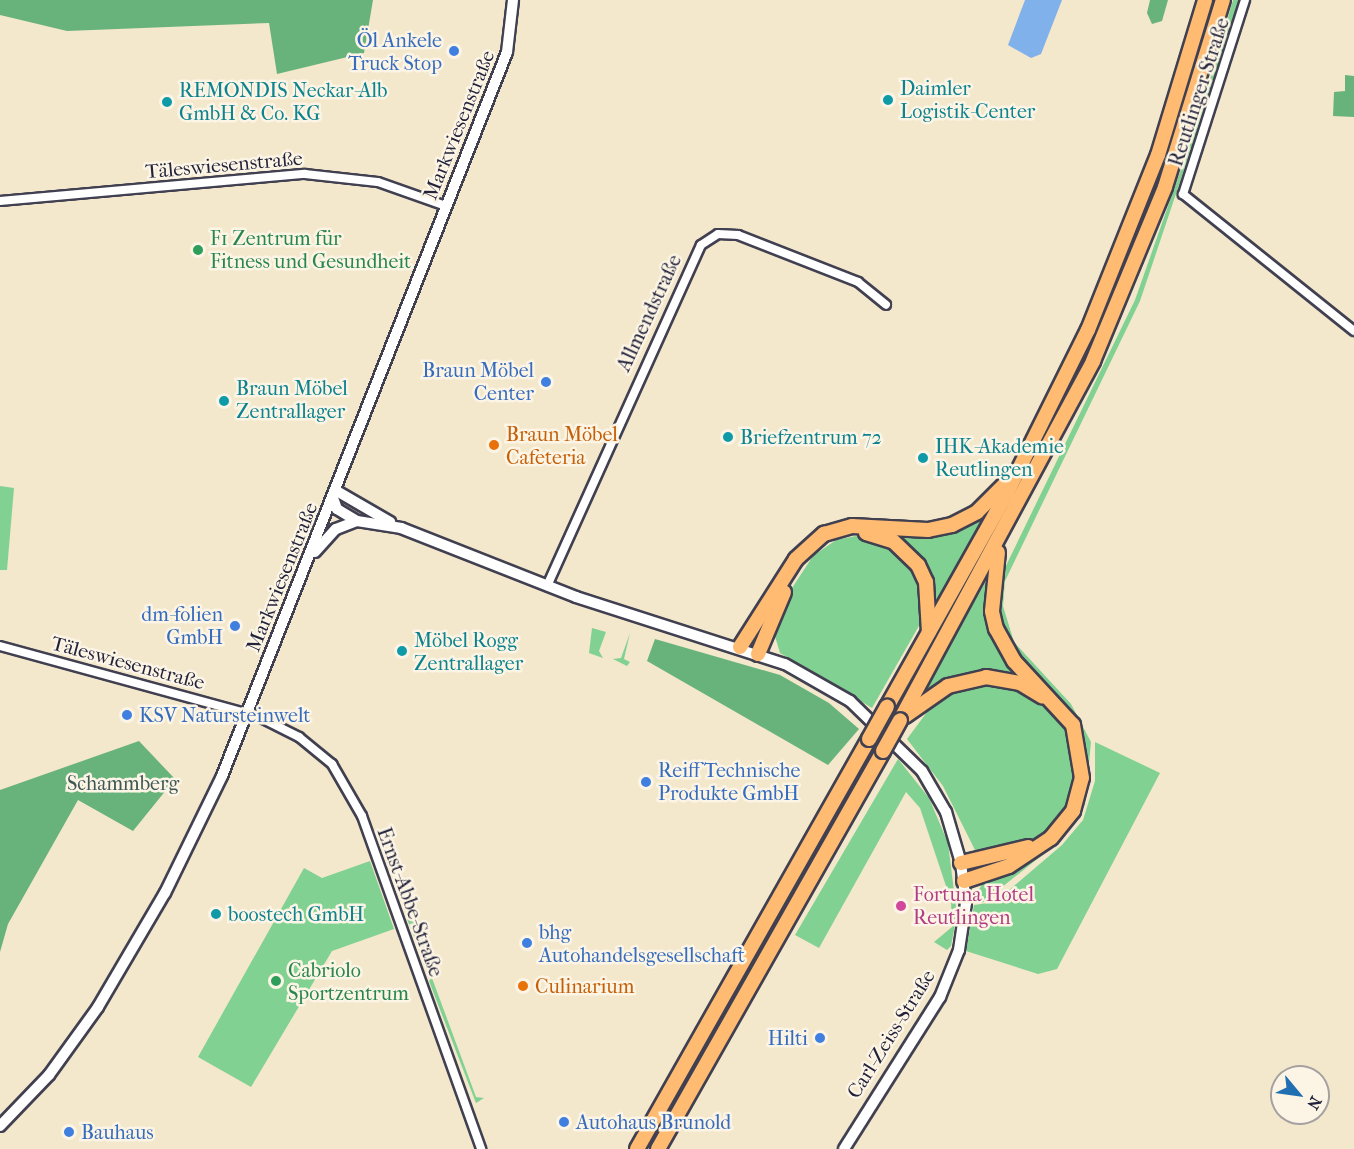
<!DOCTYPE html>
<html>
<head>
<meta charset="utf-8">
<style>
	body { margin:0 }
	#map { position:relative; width:1354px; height:1149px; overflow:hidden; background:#f3e7cc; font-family:"IM FELL French Canon",serif }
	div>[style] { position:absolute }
	.green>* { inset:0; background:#81d192 }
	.forest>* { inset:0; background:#68b37c }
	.water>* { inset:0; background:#80b1eb }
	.roads { filter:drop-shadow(2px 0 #414051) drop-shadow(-2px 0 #414051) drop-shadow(0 2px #414051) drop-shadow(0 -2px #414051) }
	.minor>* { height:8px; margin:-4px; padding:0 4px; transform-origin:4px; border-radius:4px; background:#fff }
	.tertiary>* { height:10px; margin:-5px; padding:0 5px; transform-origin:5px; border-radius:5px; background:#fff }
	.trunk>* { height:14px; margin:-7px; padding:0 7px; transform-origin:7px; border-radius:7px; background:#febb71 }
	.bridges { filter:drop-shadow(2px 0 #414051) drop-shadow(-2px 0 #414051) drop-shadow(0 2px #414051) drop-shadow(0 -2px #414051) }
	.trunk-bridge>* { height:14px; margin:-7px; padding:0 7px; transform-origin:7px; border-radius:7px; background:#febb71 }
	.dots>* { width:16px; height:16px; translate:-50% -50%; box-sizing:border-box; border:3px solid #fcf5e5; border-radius:50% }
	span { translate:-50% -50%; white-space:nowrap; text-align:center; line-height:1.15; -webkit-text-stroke:5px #fcf5e5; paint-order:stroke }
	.shop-label { font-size:20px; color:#366cbe }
	.right { translate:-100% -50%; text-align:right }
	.left { translate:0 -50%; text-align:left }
	.culture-label { font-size:20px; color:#0d838f }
	.street-label { font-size:20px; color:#22223b }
	.leisure-label { font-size:20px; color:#27864d }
	.food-label { font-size:20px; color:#c56008 }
	.park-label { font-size:20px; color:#3e5755 }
	.hotel-label { font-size:20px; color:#b23c85 }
	.north { position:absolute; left:1270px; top:1065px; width:60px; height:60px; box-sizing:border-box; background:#fcf5e5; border:2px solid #a5a1a1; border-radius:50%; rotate:119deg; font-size:16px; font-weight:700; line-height:24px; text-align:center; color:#22223b }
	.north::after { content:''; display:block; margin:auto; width:21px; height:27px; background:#1f6fb2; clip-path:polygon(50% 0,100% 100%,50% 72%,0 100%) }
</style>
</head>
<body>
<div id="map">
	<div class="green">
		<i style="clip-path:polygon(1233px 0,1241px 0,1140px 301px,1005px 581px,1003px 606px,1014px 642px,1071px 704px,1091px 742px,1085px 805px,1051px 848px,982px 903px,974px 899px,982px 884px,1041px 850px,1086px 779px,1076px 724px,1003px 633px,999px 580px,1135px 300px,1199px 118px)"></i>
		<i style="clip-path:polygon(0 486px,14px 488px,7px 570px,0 570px)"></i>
		<i style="clip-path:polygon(997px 502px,936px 613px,925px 570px,896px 534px,953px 532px)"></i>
		<i style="clip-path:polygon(856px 536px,879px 539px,905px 555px,923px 583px,924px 617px,872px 708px,780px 653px,774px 633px,790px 591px,813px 556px,836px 540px)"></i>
		<i style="clip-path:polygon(989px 576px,988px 611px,1019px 677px,1006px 674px,918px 701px)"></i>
		<i style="clip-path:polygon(592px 628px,606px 632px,599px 651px,603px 658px,589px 653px)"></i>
		<i style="clip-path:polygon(630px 633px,624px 659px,630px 662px,627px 666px,613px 659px,621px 658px)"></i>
		<i style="clip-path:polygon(986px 681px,1034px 694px,1057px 715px,1072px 744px,1075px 777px,1065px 806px,1045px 831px,1020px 848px,977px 854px,943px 786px,907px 739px,936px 700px)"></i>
		<i style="clip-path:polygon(1095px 742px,1160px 773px,1057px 969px,1038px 974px,966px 951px,974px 905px,995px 902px,1062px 845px,1083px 820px,1095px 781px)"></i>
		<i style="clip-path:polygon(898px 759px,929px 798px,948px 843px,957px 915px,951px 946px,947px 950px,934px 942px,952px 927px,951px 901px,920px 808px,906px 792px,819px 948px,795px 935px)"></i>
		<i style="clip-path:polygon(370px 861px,394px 929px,332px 951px,251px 1087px,198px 1057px,304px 868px,322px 878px)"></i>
		<i style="clip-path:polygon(407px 919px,416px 923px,424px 945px,421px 953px)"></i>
		<i style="clip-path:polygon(438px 971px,432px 978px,476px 1097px,484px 1098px,476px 1103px,429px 981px)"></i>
	</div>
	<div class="forest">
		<i style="clip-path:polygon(0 0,373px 0,364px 53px,277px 74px,269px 23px,67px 31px,0 15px)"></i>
		<i style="clip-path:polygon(1150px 0,1168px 0,1162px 21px,1152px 24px,1147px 13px)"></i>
		<i style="clip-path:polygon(1345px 75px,1354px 76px,1354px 117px,1333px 116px,1334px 92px,1345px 91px)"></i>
		<i style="clip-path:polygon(655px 639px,780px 675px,829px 703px,859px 729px,828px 765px,647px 661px)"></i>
		<i style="clip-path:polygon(139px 741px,175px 779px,133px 831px,78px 800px,8px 924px,0 952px,0 790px)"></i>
	</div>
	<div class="water">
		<i style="clip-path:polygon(1025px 0,1062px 0,1041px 54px,1031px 58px,1008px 45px)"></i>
	</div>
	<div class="roads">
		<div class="minor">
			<i style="left:1245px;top:0;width:204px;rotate:107.7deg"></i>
			<i style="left:1183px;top:194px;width:219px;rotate:38.7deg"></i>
			<i style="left:0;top:201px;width:306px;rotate:-5.1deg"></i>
			<i style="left:305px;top:174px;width:73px;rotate:6.3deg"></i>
			<i style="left:378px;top:182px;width:72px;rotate:19.4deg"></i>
			<i style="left:547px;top:586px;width:374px;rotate:-65.7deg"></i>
			<i style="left:701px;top:245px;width:20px;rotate:-33deg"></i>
			<i style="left:718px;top:234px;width:20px;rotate:3deg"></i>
			<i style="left:738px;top:235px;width:129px;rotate:21.4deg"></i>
			<i style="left:858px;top:282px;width:36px;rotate:39deg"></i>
			<i style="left:0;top:646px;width:269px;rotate:15.3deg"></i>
			<i style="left:259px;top:717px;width:45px;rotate:26.6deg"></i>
			<i style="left:299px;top:737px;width:43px;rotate:39.3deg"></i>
			<i style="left:332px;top:764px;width:60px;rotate:60deg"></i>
			<i style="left:362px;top:816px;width:354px;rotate:70.3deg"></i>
		</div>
		<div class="tertiary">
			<i style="left:335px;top:490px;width:64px;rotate:30.2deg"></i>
			<i style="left:333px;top:498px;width:12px;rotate:70deg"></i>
			<i style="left:337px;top:509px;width:23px;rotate:31deg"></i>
			<i style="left:357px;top:521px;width:45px;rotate:9deg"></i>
			<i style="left:401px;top:528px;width:188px;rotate:21.5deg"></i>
			<i style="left:576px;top:597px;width:219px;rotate:17.8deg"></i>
			<i style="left:785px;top:664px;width:75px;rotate:29.6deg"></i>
			<i style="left:850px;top:701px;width:100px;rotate:44.2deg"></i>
			<i style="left:922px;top:771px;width:48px;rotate:59.7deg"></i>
			<i style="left:946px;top:812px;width:53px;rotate:73.6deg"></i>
			<i style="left:961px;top:863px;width:40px;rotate:82.9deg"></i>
			<i style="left:966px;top:903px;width:48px;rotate:98.5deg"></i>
			<i style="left:959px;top:950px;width:51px;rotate:112deg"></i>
			<i style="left:940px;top:997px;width:180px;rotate:122.3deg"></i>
			<i style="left:315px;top:552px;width:31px;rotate:-48deg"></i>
			<i style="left:336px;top:529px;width:22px;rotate:-21deg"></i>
			<i style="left:0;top:1126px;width:71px;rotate:-46.1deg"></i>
			<i style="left:49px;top:1075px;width:84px;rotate:-54.2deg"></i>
			<i style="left:98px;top:1007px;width:132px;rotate:-59.6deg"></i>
			<i style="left:165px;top:893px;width:130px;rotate:-64deg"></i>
			<i style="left:222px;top:776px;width:778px;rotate:-68.51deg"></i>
			<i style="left:507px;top:52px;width:52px;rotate:-83.4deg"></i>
		</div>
		<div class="trunk">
			<i style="left:866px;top:533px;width:28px;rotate:17deg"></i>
			<i style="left:893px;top:541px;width:35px;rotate:44deg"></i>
			<i style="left:918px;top:565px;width:19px;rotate:65deg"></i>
			<i style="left:926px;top:582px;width:50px;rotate:86.6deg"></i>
			<i style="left:740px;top:647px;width:104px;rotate:-57.5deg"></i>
			<i style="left:796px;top:559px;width:38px;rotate:-42deg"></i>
			<i style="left:824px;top:534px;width:29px;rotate:-16deg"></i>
			<i style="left:852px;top:526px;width:76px;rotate:3deg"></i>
			<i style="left:928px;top:530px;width:25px;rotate:-12deg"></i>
			<i style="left:952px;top:525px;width:28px;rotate:-27deg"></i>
			<i style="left:977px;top:512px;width:45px;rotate:-45deg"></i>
			<i style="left:758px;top:654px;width:67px;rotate:-67.2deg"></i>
			<i style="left:887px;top:707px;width:245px;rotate:-60.7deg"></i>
			<i style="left:1007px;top:493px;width:182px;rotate:-63.6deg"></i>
			<i style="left:1088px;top:330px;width:188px;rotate:-68.2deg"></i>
			<i style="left:1158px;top:155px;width:162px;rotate:-73.1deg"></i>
			<i style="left:905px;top:716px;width:52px;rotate:-34.9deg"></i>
			<i style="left:948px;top:686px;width:39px;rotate:-13deg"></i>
			<i style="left:986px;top:677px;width:35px;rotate:10deg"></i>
			<i style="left:1020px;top:683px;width:26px;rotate:31deg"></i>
			<i style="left:900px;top:720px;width:408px;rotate:-61.7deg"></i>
			<i style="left:1093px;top:361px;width:188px;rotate:-67.5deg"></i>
			<i style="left:1165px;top:187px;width:196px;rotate:-72.8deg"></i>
			<i style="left:961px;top:863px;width:69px;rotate:-13.4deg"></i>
			<i style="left:964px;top:881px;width:47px;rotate:-18.4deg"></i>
			<i style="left:1009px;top:866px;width:50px;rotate:-33.7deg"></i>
			<i style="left:1051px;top:838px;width:35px;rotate:-51deg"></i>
			<i style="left:1073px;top:811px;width:34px;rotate:-75deg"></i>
			<i style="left:1082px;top:778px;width:54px;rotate:-99.6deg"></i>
			<i style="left:1073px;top:725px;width:87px;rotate:-132.7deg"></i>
			<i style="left:1014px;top:661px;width:37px;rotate:-119deg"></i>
			<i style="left:996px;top:629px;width:18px;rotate:-103deg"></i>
			<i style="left:992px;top:611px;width:59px;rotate:-84.2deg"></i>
			<i style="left:637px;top:1149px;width:471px;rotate:-60.5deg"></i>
			<i style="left:658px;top:1149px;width:457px;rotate:-60.5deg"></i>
		</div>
	</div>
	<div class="bridges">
		<div class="trunk-bridge">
			<i style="left:869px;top:739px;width:37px;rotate:-61deg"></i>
			<i style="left:883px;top:751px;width:35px;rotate:-61deg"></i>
		</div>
	</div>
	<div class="dots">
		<i style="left:454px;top:51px;background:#3f7fe0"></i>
		<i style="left:888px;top:100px;background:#0f9aa8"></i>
		<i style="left:167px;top:102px;background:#0f9aa8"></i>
		<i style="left:198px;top:250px;background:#2e9e5b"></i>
		<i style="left:546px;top:382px;background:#3f7fe0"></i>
		<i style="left:224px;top:401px;background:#0f9aa8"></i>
		<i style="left:728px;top:437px;background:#0f9aa8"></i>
		<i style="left:494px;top:445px;background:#e8710a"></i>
		<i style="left:923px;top:458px;background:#0f9aa8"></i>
		<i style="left:235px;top:626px;background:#3f7fe0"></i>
		<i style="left:402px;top:651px;background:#0f9aa8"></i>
		<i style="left:127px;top:715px;background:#3f7fe0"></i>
		<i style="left:646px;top:782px;background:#3f7fe0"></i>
		<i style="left:901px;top:906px;background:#d1479c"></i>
		<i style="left:216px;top:914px;background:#0f9aa8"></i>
		<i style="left:527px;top:943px;background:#3f7fe0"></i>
		<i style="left:276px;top:981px;background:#2e9e5b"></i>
		<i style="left:523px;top:986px;background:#e8710a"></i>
		<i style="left:820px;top:1038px;background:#3f7fe0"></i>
		<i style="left:564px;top:1122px;background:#3f7fe0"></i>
		<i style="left:69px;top:1132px;background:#3f7fe0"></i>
	</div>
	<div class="shop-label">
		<span class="right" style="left:442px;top:52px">Öl Ankele<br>Truck Stop</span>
		<span class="right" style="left:534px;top:382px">Braun Möbel<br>Center</span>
		<span class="right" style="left:223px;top:626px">dm-folien<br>GmbH</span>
		<span class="left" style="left:139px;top:715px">KSV Natursteinwelt</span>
		<span class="left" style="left:658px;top:782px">Reiff Technische<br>Produkte GmbH</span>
		<span class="left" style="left:539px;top:944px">bhg<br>Autohandelsgesellschaft</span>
		<span class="right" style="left:808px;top:1038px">Hilti</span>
		<span class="left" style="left:576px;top:1122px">Autohaus Brunold</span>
		<span class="left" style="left:81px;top:1132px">Bauhaus</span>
	</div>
	<div class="culture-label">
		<span class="left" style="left:900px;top:100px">Daimler<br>Logistik-Center</span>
		<span class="left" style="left:179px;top:102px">REMONDIS Neckar-Alb<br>GmbH &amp; Co. KG</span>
		<span class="left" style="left:236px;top:400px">Braun Möbel<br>Zentrallager</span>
		<span class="left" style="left:740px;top:437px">Briefzentrum 72</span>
		<span class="left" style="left:935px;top:458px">IHK-Akademie<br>Reutlingen</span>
		<span class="left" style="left:414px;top:652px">Möbel Rogg<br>Zentrallager</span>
		<span class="left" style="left:228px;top:914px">boostech GmbH</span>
	</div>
	<div class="street-label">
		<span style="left:1199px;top:92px;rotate:-72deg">Reutlinger Straße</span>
		<span style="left:459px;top:125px;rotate:-68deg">Markwiesenstraße</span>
		<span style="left:224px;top:165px;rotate:-5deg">Täleswiesenstraße</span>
		<span style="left:649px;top:313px;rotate:-65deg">Allmendstraße</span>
		<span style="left:282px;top:577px;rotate:-68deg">Markwiesenstraße</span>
		<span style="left:128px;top:663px;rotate:15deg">Täleswiesenstraße</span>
		<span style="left:410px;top:902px;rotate:70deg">Ernst-Abbe-Straße</span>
		<span style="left:891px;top:1034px;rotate:-58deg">Carl-Zeiss-Straße</span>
	</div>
	<div class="leisure-label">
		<span class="left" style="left:210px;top:250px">F1 Zentrum für<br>Fitness und Gesundheit</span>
		<span class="left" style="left:288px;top:982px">Cabriolo<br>Sportzentrum</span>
	</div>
	<div class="food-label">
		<span class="left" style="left:506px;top:446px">Braun Möbel<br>Cafeteria</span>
		<span class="left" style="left:535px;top:986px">Culinarium</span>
	</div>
	<div class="park-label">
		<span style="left:123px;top:783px">Schammberg</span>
	</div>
	<div class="hotel-label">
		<span class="left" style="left:913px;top:906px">Fortuna Hotel<br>Reutlingen</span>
	</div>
	<div class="north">N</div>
</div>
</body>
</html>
